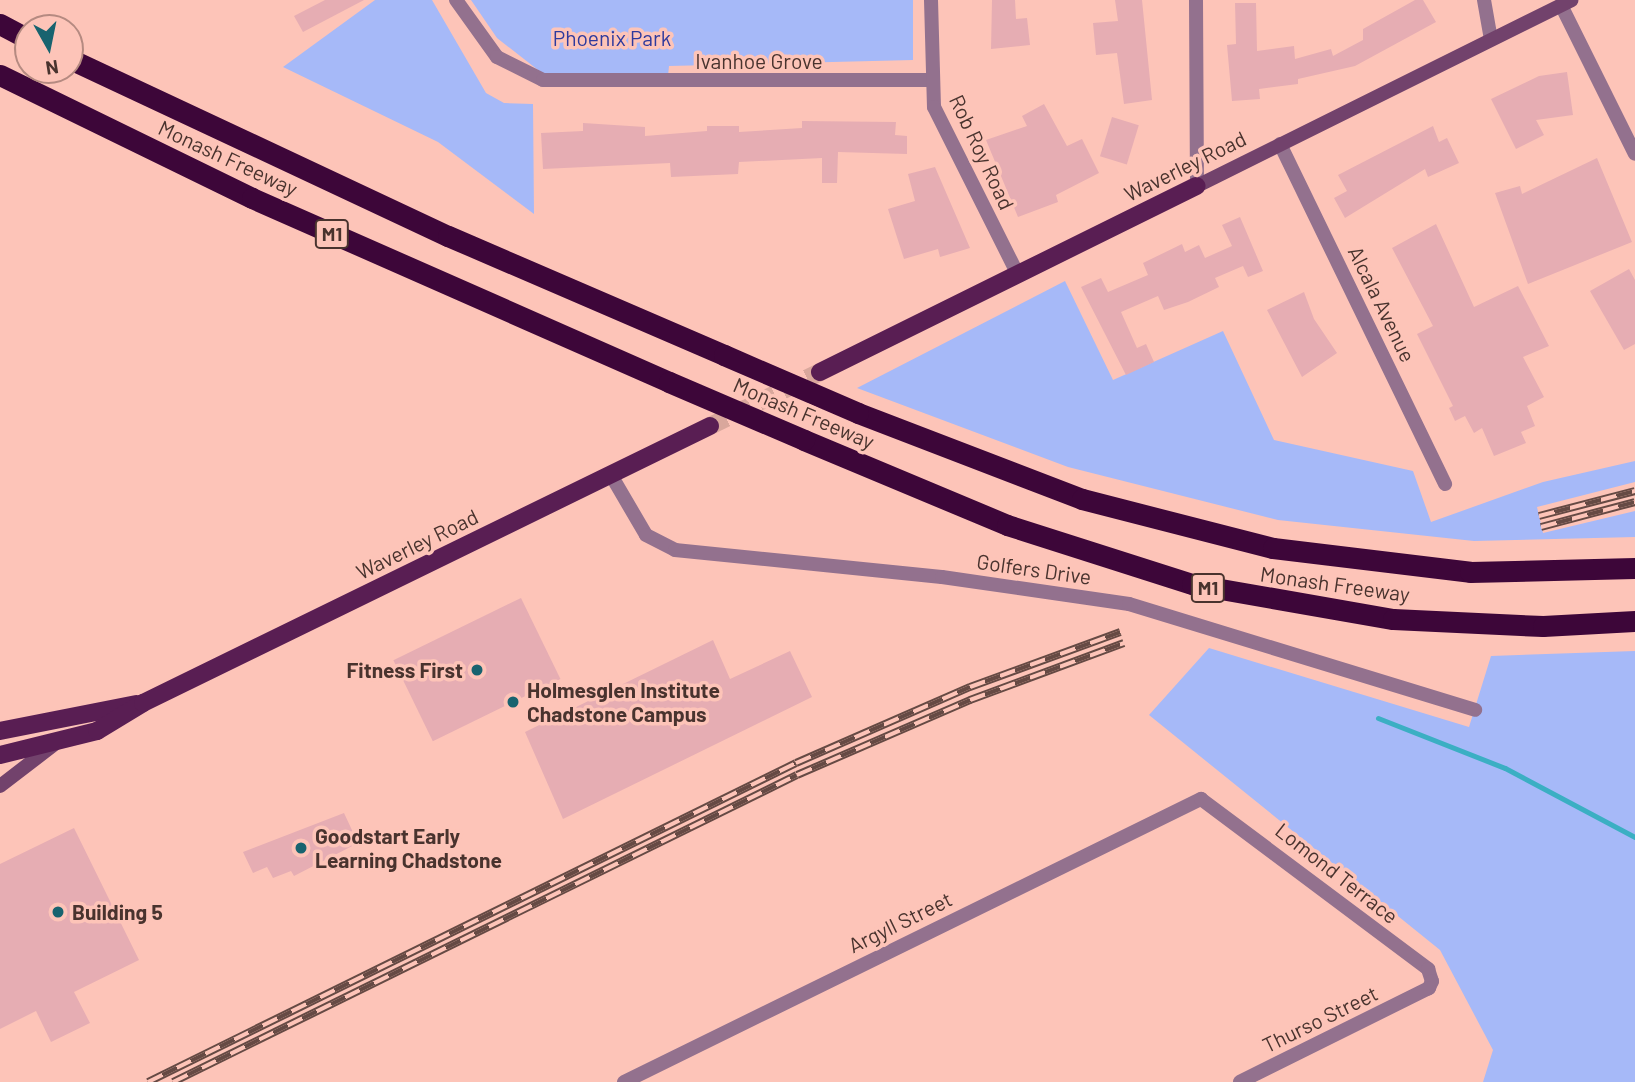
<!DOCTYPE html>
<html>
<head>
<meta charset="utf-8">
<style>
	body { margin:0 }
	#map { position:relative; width:1635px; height:1082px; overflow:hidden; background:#fdc4b8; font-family:Barlow,sans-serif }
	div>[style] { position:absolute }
	.green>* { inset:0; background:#a6b9f8 }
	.stream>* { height:5px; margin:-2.5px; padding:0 2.5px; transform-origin:2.5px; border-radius:2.5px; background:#3bafc3 }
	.building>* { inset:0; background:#e6adb3; transform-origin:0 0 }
	.primary-tunnel>* { height:18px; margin-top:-9px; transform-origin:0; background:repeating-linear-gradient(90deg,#d9a79c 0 18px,transparent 0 27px) }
	.minor>* { height:14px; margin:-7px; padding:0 7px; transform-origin:7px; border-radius:7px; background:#93718e }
	.tertiary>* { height:14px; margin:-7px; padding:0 7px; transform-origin:7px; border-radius:7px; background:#93718e }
	.secondary>* { height:14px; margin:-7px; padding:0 7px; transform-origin:7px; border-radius:7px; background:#72426c }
	.primary>* { height:18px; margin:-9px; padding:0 9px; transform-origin:9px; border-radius:9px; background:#591e53 }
	.motorway>* { height:21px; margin:-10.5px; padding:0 10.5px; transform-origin:10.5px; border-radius:10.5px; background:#3d0639 }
	.rail>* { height:8px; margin-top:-4px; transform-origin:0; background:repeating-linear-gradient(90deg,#fdc4b8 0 16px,#664a44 0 32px); box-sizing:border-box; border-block:2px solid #664a44 }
	.motorway-bridge>* { height:21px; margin:-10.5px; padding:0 10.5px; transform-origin:10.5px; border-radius:10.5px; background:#3d0639 }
	.dots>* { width:19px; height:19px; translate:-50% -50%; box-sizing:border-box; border:4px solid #fdc4b8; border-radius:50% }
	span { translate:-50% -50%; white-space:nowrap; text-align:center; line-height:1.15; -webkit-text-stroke:7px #fdc4b8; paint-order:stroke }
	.shield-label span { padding:2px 5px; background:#fdc4b8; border:2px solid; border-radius:5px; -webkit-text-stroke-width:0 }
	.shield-label { font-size:19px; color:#49332e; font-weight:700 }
	.park-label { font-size:21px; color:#2e3a9d }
	.street-label { font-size:21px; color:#49332e }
	.poi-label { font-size:21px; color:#49332e; font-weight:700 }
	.right { translate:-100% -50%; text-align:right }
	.left { translate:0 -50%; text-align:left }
	.north { position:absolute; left:14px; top:14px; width:70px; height:70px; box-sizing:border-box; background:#fdc4b8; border:2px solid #b58a81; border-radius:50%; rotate:171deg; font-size:19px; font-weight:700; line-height:28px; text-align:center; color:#49332e }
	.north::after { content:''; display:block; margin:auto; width:24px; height:32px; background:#18636f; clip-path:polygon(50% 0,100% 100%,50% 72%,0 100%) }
</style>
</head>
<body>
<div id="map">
	<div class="green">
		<i style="clip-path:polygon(375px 0,432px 0,486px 93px,504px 103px,533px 104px,534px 214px,438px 142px,283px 67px)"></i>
		<i style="clip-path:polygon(471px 0,913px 0,913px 60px,669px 66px,668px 76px,547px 77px,497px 38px)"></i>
		<i style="clip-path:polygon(1065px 281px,1113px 380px,1223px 331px,1274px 440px,1413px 471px,1431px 522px,1543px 482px,1635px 461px,1635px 482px,1537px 507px,1543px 533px,1635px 511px,1635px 537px,1474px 541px,1278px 520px,1068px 467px,857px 388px)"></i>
		<i style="clip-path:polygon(1209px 648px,1469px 727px,1491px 656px,1635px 651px,1635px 1082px,1483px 1082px,1493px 1050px,1440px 950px,1149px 715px)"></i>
	</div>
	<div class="stream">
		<i style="left:1378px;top:718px;width:136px;rotate:21.5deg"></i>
		<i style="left:1505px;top:768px;width:147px;rotate:28deg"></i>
	</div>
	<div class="building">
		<i style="clip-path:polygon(325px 0,364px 0,303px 32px,294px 16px)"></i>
		<i style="clip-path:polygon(992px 0,1015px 0,1016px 19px,1027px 18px,1030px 45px,991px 49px)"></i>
		<i style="clip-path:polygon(1115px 0,1142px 0,1152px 100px,1124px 104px,1117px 53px,1096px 55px,1093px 23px,1118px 21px)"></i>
		<i style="clip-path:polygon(1415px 0,1423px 0,1436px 22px,1355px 66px,1298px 79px,1298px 84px,1259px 89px,1260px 99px,1232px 101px,1227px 45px,1236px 44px,1235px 3px,1256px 3px,1257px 51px,1294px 46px,1295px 59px,1331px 49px,1333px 56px,1363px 40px,1363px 29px)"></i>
		<i style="clip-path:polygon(1567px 72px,1573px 115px,1536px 120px,1544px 135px,1516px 149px,1491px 99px,1539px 76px)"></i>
		<i style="clip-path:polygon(1044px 104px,1067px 146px,1082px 139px,1099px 173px,1056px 195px,1058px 202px,1018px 217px,986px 140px,1027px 126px,1022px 116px)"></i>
		<i style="left:1112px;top:117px;width:28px;height:41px;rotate:17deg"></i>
		<i style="clip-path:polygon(802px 121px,896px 122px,895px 135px,907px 136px,907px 154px,838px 152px,837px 183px,822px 183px,822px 158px,739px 162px,738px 174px,671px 177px,670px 163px,543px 169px,541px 133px,583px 131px,583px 123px,645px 127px,645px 136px,707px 131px,707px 126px,739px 126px,739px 132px,802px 128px)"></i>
		<i style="clip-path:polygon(1433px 126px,1439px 142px,1447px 138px,1459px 163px,1428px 177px,1425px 169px,1345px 218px,1334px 198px,1347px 191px,1338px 175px)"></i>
		<i style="clip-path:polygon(1597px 158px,1632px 242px,1528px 284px,1495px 193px,1520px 186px,1522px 194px)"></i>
		<i style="clip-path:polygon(935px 167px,970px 248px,940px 257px,938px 249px,904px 259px,888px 209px,915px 201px,908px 174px)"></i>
		<i style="clip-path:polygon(1240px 217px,1263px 271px,1248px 277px,1243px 266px,1215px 278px,1219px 287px,1188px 302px,1164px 310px,1158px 296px,1121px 312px,1137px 348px,1146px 344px,1154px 362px,1126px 375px,1081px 287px,1101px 278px,1108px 292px,1148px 275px,1143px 263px,1182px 244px,1185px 252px,1199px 245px,1205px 258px,1232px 246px,1222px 225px)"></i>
		<i style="clip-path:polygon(1436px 224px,1474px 307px,1518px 286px,1549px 346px,1523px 357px,1544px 397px,1527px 406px,1535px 426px,1521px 432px,1526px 443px,1494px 456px,1482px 428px,1474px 433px,1465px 416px,1455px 421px,1449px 408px,1453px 406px,1417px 334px,1433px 326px,1392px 248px)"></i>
		<i style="clip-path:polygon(1629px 269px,1635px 280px,1635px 344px,1624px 350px,1590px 291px)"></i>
		<i style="clip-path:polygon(1304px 292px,1314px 319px,1337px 353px,1302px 377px,1267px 310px)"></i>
		<i style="left:521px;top:598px;width:90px;height:142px;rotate:64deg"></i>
		<i style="clip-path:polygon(713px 640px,730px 679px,790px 651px,812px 697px,563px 819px,525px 732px)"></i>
		<i style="clip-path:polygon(344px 813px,358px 843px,294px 876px,291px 871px,273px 878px,267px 867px,253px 873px,243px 852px)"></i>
		<i style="clip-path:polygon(74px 828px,139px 960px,74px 992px,90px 1023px,51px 1042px,36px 1011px,0 1029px,0 864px)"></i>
	</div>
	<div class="primary-tunnel">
		<i style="left:710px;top:426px;width:123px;rotate:-26.1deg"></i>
	</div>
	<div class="minor">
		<i style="left:456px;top:0;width:70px;rotate:54.3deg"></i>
		<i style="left:497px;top:57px;width:51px;rotate:26.6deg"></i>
		<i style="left:543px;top:80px;width:387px"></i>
		<i style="left:931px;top:0;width:107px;rotate:88.4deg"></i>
		<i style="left:934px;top:107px;width:186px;rotate:63.4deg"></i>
		<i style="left:1484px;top:0;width:40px;rotate:80deg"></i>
		<i style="left:1561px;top:5px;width:166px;rotate:63.6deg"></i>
		<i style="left:1280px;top:144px;width:378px;rotate:64.1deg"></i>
		<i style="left:611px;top:475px;width:69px;rotate:59.7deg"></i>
		<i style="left:646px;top:535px;width:33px;rotate:27deg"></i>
		<i style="left:675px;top:550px;width:268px;rotate:5.8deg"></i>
		<i style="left:942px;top:577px;width:189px;rotate:8.2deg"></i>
		<i style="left:1129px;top:604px;width:362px;rotate:17deg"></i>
		<i style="left:624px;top:1082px;width:643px;rotate:-26.13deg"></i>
		<i style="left:1201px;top:799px;width:284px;rotate:36.8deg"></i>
		<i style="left:1428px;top:969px;width:13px;rotate:72deg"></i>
		<i style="left:1432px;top:981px;width:8px;rotate:113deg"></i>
		<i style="left:1429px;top:988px;width:211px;rotate:153.6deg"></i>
	</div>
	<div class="tertiary">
		<i style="left:1196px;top:0;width:186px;rotate:89.7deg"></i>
	</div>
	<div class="secondary">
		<i style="left:1197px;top:186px;width:418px;rotate:-26.4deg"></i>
		<i style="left:0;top:786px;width:71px;rotate:-37.5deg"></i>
	</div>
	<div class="primary">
		<i style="left:820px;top:372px;width:420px;rotate:-26.3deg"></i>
		<i style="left:0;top:731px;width:139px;rotate:-11.2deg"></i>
		<i style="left:0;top:755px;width:100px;rotate:-13.9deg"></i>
		<i style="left:97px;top:731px;width:54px;rotate:-31.3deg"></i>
		<i style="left:143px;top:703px;width:631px;rotate:-26.04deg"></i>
	</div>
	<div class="motorway">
		<i style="left:0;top:24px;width:32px;rotate:28deg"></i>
		<i style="left:70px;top:59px;width:417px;rotate:25.1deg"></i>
		<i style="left:448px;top:236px;width:301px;rotate:23.3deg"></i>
		<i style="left:0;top:75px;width:280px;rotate:26deg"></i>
		<i style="left:252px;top:198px;width:456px;rotate:23.8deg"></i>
		<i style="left:858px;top:413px;width:240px;rotate:21deg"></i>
		<i style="left:1082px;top:499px;width:197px;rotate:14.4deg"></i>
		<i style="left:1273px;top:548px;width:198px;rotate:6.9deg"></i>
		<i style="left:1470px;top:572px;width:165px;rotate:-1.4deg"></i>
		<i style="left:804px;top:440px;width:220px;rotate:22.7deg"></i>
		<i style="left:1007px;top:525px;width:194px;rotate:17.7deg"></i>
		<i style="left:1192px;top:584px;width:204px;rotate:9.9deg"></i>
		<i style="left:1393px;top:619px;width:150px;rotate:2.7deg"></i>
		<i style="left:1543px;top:626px;width:92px;rotate:-3.1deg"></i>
	</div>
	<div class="rail">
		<i style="left:1539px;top:516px;width:99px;rotate:-14.6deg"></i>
		<i style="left:1541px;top:527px;width:97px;rotate:-14.9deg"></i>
		<i style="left:148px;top:1082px;width:722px;rotate:-26.21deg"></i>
		<i style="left:796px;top:763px;width:190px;rotate:-23.6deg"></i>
		<i style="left:970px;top:687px;width:160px;rotate:-20.1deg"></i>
		<i style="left:173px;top:1082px;width:695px;rotate:-26.2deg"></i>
		<i style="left:797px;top:775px;width:189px;rotate:-23.4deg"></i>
		<i style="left:970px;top:700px;width:164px;rotate:-20.3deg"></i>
	</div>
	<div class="motorway-bridge">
		<i style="left:724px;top:355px;width:146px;rotate:23.4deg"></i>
		<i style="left:669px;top:382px;width:147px;rotate:23.2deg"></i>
	</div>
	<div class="dots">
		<i style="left:477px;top:670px;background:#18636f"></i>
		<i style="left:513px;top:702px;background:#18636f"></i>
		<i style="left:301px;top:848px;background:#18636f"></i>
		<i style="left:58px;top:912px;background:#18636f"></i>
	</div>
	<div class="shield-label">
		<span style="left:332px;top:234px">M1</span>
		<span style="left:1208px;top:588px">M1</span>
	</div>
	<div class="park-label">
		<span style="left:612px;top:38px">Phoenix Park</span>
	</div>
	<div class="street-label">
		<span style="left:759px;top:61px">Ivanhoe Grove</span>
		<span style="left:982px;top:152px;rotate:65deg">Rob Roy Road</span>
		<span style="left:228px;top:158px;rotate:25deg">Monash Freeway</span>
		<span style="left:1185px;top:166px;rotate:-26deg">Waverley Road</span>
		<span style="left:1382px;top:304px;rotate:64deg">Alcala Avenue</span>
		<span style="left:804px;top:413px;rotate:23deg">Monash Freeway</span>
		<span style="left:417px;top:544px;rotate:-26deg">Waverley Road</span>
		<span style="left:1034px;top:569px;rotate:8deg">Golfers Drive</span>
		<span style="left:1335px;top:584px;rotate:8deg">Monash Freeway</span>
		<span style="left:1337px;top:873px;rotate:38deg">Lomond Terrace</span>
		<span style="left:900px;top:922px;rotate:-26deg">Argyll Street</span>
		<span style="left:1320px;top:1019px;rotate:-26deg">Thurso Street</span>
	</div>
	<div class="poi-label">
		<span class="right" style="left:463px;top:670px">Fitness First</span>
		<span class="left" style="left:527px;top:702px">Holmesglen Institute<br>Chadstone Campus</span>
		<span class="left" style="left:315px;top:848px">Goodstart Early<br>Learning Chadstone</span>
		<span class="left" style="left:72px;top:912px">Building 5</span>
	</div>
	<div class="north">N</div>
</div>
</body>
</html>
